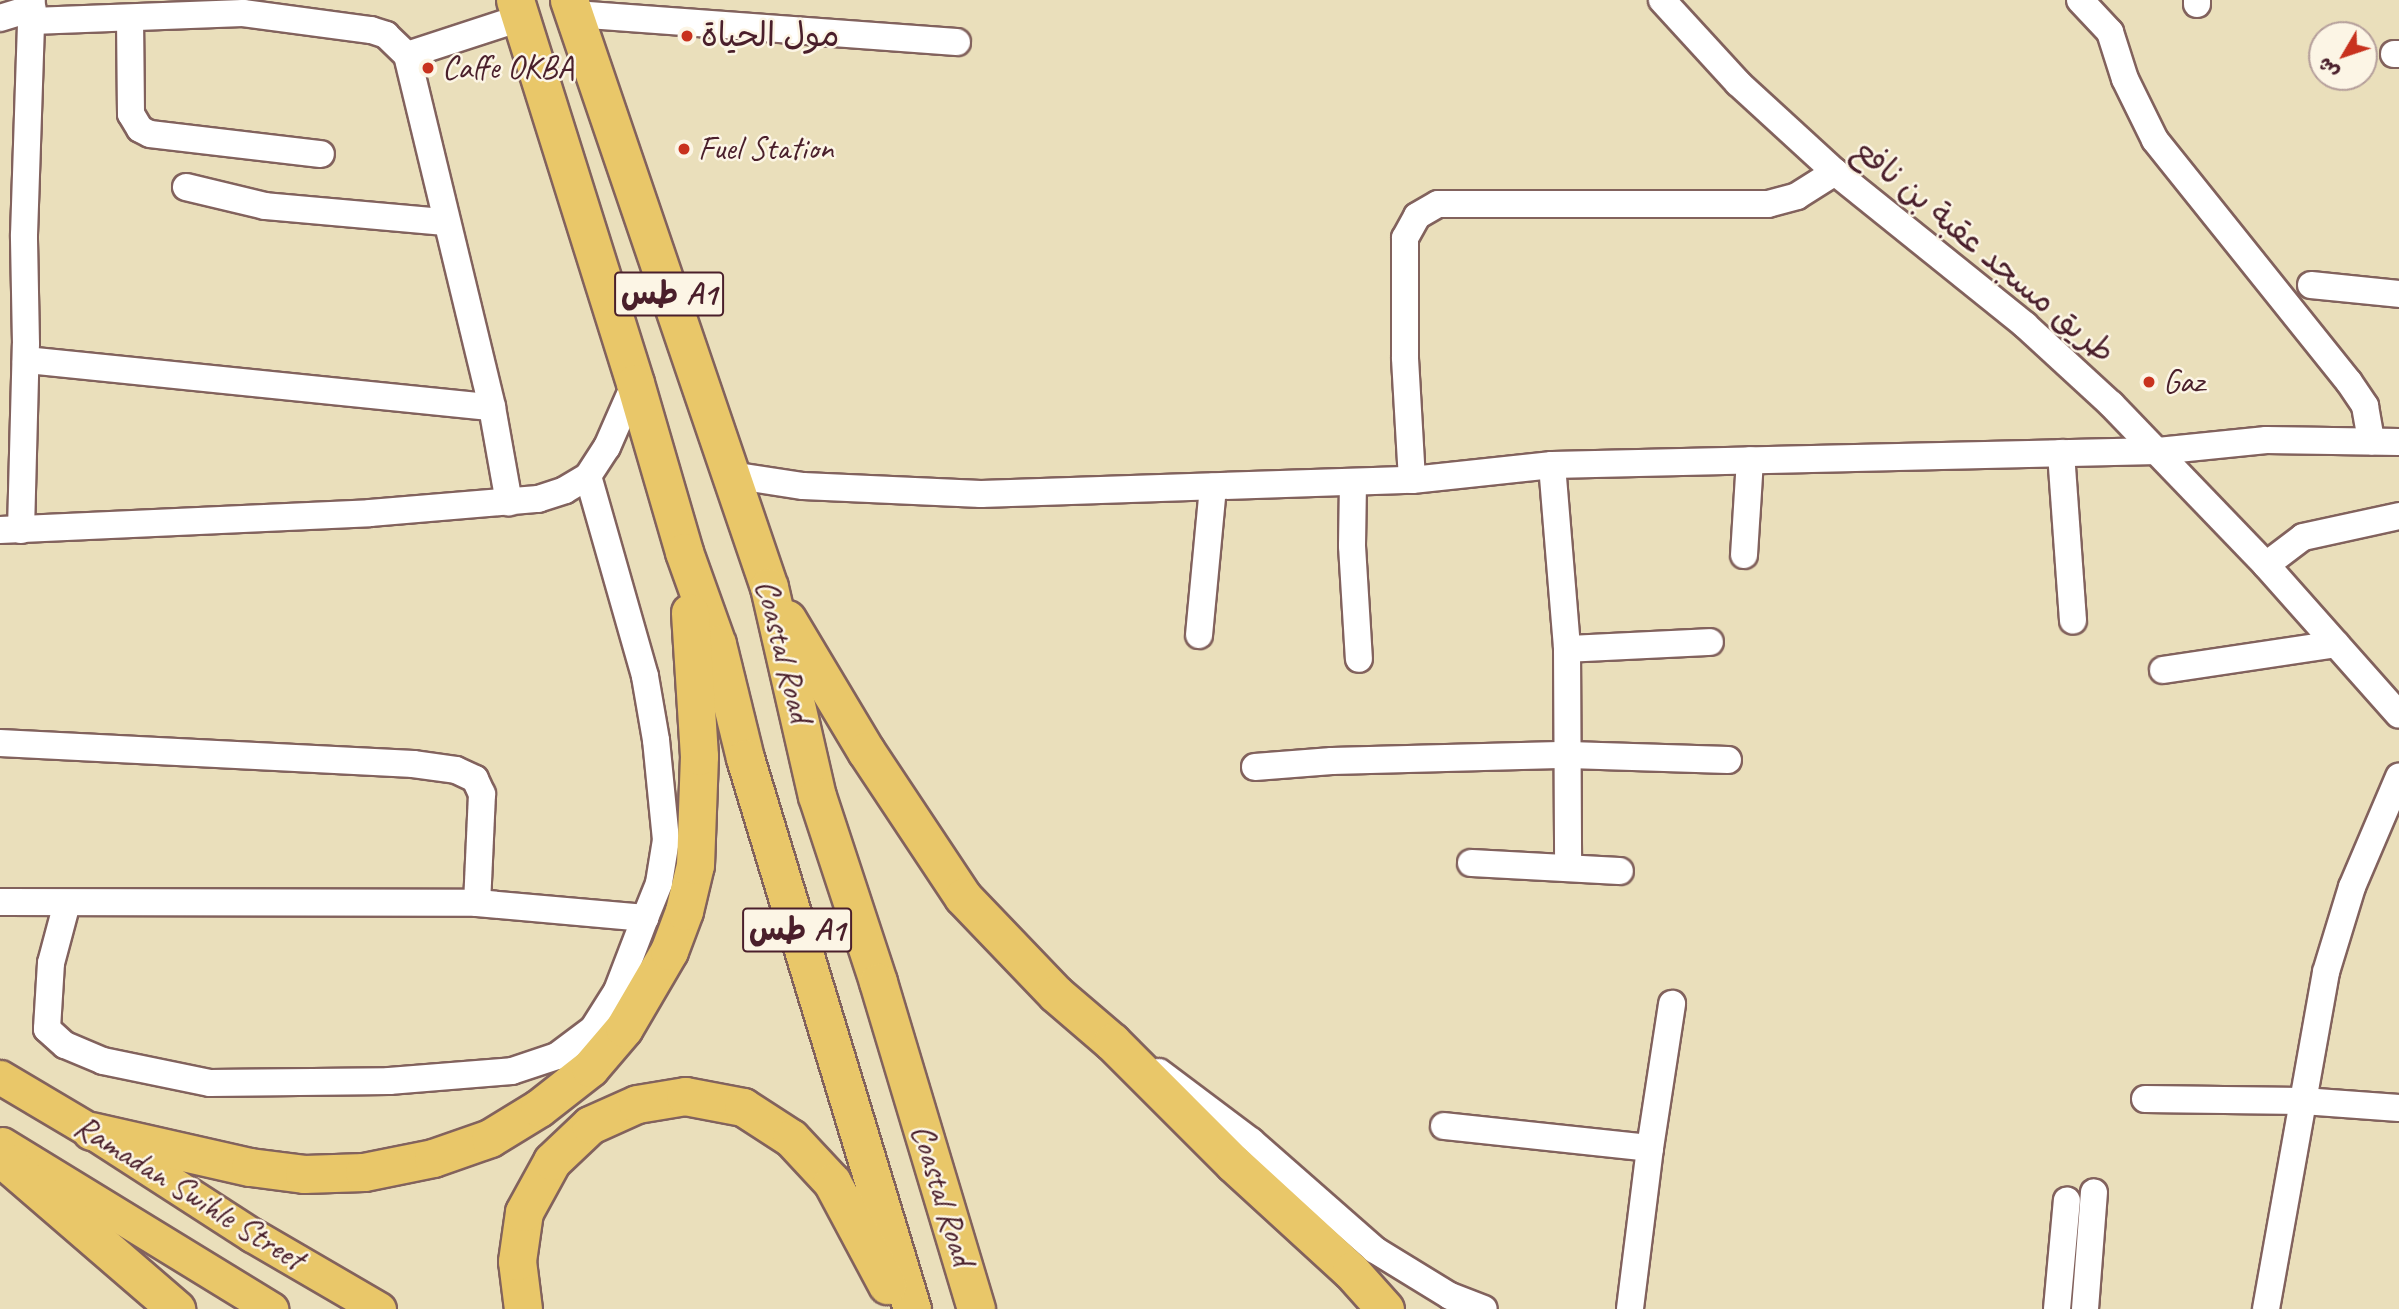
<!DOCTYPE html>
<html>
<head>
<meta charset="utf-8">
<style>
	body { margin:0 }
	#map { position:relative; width:2399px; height:1309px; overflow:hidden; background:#eadfbb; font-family:Caveat,"Playpen Sans Arabic",sans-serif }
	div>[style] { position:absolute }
	.roads { filter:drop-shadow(2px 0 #82625d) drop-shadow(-2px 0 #82625d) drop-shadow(0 2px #82625d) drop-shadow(0 -2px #82625d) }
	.minor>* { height:26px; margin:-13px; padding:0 13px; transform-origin:13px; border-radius:13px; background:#fff }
	.major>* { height:33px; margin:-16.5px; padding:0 16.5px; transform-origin:16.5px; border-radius:16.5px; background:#e9c769 }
	.highway>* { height:37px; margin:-18.5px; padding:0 18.5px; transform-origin:18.5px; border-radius:18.5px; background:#e9c769 }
	.dots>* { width:19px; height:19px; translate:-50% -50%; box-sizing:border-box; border:4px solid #fcf5e5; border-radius:50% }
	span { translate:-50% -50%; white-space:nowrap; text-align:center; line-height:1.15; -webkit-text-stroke:5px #fcf5e5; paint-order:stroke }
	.shield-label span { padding:2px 5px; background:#fcf5e5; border:2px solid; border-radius:5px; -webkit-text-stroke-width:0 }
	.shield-label { font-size:32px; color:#4a1f2b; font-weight:700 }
	.poi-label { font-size:33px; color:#4a1f2b }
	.left { translate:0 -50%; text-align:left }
	.street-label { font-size:33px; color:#4a1f2b }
	.north { position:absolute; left:2308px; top:21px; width:70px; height:70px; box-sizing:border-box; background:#fcf5e5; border:2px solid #b59f9b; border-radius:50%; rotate:231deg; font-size:19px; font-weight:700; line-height:28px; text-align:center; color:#4a1f2b }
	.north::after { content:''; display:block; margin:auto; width:24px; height:32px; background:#c8321e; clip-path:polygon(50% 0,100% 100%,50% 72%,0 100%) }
</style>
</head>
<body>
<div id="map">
	<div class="roads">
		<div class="minor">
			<i style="left:1662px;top:0;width:113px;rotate:47.5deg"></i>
			<i style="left:1738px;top:83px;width:132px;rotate:42.5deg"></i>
			<i style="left:1835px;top:172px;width:244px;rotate:38.8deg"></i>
			<i style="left:2025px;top:325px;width:117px;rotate:42.6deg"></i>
			<i style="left:2111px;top:404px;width:223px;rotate:46.1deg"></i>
			<i style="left:2266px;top:565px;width:200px;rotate:48.4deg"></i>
			<i style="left:2080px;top:0;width:44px;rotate:46.8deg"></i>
			<i style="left:2110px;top:32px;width:49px;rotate:72.3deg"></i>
			<i style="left:2125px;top:79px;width:68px;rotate:63.8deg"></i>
			<i style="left:2155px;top:140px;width:310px;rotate:51.3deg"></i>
			<i style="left:2349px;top:382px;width:29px;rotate:56deg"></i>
			<i style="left:2365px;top:406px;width:36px;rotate:80deg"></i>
			<i style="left:2197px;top:4px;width:4px;rotate:-90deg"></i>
			<i style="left:574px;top:14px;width:384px;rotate:4.2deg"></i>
			<i style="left:0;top:18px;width:34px;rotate:-17deg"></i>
			<i style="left:130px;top:18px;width:96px;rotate:89.4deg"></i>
			<i style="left:131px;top:114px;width:17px;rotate:59deg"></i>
			<i style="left:140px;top:129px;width:11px;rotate:27deg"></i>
			<i style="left:150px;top:134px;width:172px;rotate:6.7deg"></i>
			<i style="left:32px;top:21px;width:211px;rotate:-2.2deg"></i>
			<i style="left:243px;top:13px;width:129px;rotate:7.6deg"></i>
			<i style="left:371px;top:30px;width:16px;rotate:18deg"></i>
			<i style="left:386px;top:35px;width:29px;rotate:44deg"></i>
			<i style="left:407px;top:55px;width:119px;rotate:-18.1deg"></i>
			<i style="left:2394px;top:54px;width:5px"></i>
			<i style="left:407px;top:55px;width:362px;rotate:76.4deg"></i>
			<i style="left:492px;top:407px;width:97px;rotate:79.9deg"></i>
			<i style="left:186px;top:187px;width:81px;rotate:13.5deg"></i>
			<i style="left:265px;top:206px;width:182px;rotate:5.1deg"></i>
			<i style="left:2311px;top:285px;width:88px;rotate:5.8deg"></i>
			<i style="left:26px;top:360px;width:468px;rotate:5.8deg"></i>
			<i style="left:2061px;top:453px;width:168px;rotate:85.9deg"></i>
			<i style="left:1552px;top:465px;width:185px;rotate:85.3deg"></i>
			<i style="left:1567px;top:649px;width:219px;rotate:89.7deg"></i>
			<i style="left:731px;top:475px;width:73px;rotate:8.7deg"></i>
			<i style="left:803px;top:486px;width:178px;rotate:2.6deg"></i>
			<i style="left:981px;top:494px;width:431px;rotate:-1.9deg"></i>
			<i style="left:1412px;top:480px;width:141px;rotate:-6.1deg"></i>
			<i style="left:1552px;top:465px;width:606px;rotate:-1.32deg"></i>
			<i style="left:2158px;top:451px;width:109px;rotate:-5.8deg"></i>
			<i style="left:2266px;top:440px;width:133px;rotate:0.9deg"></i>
			<i style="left:1412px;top:480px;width:123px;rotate:-93.3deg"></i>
			<i style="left:1405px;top:357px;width:119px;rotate:-90deg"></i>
			<i style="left:1405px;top:238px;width:25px;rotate:-61deg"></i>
			<i style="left:1417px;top:216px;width:24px;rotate:-30deg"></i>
			<i style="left:1438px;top:204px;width:330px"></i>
			<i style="left:1768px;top:204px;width:30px;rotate:-15deg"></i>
			<i style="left:1797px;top:196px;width:45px;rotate:-32.3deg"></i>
			<i style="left:1353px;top:482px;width:64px;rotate:90.9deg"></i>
			<i style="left:1352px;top:546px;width:113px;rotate:86.5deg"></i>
			<i style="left:0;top:530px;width:370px;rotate:-2.6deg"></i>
			<i style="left:370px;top:513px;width:169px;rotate:-4.8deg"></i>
			<i style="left:538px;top:499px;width:28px;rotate:-18deg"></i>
			<i style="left:565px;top:490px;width:27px;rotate:-31deg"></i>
			<i style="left:588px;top:476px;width:35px;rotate:-57deg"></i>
			<i style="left:607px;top:447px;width:70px;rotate:-66.4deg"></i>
			<i style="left:21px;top:530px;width:186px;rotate:-88.5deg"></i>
			<i style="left:26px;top:344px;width:109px;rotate:-91.1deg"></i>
			<i style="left:24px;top:235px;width:235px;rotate:-88.1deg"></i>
			<i style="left:1744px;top:555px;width:95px;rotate:-86.4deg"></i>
			<i style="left:2266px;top:565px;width:46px;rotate:-37.1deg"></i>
			<i style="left:2303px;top:537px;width:98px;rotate:-12.3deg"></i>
			<i style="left:1199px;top:635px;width:149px;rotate:-84.6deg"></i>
			<i style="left:1567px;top:649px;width:143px;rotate:-2.8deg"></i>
			<i style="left:2163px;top:670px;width:175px;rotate:-8.5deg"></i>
			<i style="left:0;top:743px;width:414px;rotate:2.9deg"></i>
			<i style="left:413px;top:764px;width:43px;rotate:7.9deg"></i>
			<i style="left:456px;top:770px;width:21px;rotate:25deg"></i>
			<i style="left:475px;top:779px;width:17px;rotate:65deg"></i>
			<i style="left:482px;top:794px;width:109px;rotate:92.6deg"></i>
			<i style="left:1255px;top:767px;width:77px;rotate:-4.5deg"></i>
			<i style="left:1332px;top:761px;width:237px;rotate:-1.5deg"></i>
			<i style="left:1569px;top:755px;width:159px;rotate:1.8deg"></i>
			<i style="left:1471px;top:863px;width:149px;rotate:3.1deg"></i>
			<i style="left:0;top:902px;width:477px;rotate:0.1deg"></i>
			<i style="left:477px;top:903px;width:169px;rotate:5.1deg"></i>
			<i style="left:645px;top:918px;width:38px;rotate:-68deg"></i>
			<i style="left:659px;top:883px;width:44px;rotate:-80.8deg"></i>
			<i style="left:666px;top:840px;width:100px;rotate:-95.7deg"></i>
			<i style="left:656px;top:740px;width:65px;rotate:-99.8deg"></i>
			<i style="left:645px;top:676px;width:208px;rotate:-105.9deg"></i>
			<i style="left:67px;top:903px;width:62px;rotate:104.9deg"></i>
			<i style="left:51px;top:963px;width:66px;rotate:93.5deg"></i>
			<i style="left:47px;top:1029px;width:24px;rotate:42deg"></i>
			<i style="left:65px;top:1045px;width:41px;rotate:22.8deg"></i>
			<i style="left:103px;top:1061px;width:109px;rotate:11.6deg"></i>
			<i style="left:210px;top:1083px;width:179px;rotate:-0.6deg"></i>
			<i style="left:389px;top:1081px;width:123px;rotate:-4.6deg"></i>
			<i style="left:512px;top:1071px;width:47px;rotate:-18.4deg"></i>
			<i style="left:557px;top:1056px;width:45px;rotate:-36.9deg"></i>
			<i style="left:593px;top:1029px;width:45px;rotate:-57.7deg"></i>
			<i style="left:617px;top:991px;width:78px;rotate:-69deg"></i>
			<i style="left:1159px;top:1072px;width:115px;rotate:36.9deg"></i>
			<i style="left:1251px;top:1141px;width:165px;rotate:41.3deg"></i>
			<i style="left:1375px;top:1250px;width:88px;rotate:31.5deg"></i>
			<i style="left:1450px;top:1296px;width:36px;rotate:21deg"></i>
			<i style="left:2145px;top:1099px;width:158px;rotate:0.7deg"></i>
			<i style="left:2303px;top:1101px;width:96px;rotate:4.2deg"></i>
			<i style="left:1444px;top:1126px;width:207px;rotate:6.1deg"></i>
			<i style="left:1650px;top:1148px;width:162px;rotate:97.1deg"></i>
			<i style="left:1650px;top:1148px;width:146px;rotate:-81.3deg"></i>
			<i style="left:2057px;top:1309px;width:109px;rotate:-84.8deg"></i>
			<i style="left:2085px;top:1309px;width:117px;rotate:-85.6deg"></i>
			<i style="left:2266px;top:1309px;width:342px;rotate:-79.9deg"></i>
			<i style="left:2326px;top:972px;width:89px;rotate:-73deg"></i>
			<i style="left:2352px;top:887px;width:120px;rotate:-66.9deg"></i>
		</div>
		<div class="major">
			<i style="left:0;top:1077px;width:106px;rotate:30.7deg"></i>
			<i style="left:91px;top:1131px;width:192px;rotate:32.9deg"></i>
			<i style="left:252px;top:1235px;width:147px;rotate:30.2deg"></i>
			<i style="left:2px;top:1144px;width:316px;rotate:31.5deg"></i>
		</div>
		<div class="highway">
			<i style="left:515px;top:0;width:401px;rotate:72.6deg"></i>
			<i style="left:635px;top:383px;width:176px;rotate:73.8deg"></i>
			<i style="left:684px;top:552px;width:98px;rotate:70.3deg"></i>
			<i style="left:717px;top:644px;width:117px;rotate:76.2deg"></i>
			<i style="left:745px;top:758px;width:576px;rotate:73.14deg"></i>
			<i style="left:569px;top:0;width:620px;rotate:71.19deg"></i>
			<i style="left:769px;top:587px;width:214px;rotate:77.1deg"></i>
			<i style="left:817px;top:796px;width:196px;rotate:71.8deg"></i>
			<i style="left:878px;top:982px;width:341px;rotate:73.3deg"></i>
			<i style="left:787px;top:619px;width:154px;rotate:59.1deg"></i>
			<i style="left:866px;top:751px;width:175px;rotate:56.4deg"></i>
			<i style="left:963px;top:897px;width:134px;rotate:46.2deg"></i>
			<i style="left:1056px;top:994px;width:74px;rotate:40.6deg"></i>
			<i style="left:1112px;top:1042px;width:171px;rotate:45deg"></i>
			<i style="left:1233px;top:1163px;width:160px;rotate:42.5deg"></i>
			<i style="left:1351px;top:1271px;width:51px;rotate:48.2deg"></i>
			<i style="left:91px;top:1131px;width:163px;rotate:12.8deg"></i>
			<i style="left:250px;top:1167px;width:54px;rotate:7.4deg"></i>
			<i style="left:304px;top:1174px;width:60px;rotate:-1.9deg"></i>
			<i style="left:364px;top:1172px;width:70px;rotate:-11.5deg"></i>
			<i style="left:433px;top:1158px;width:60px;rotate:-19.3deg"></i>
			<i style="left:490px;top:1138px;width:57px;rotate:-31.5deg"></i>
			<i style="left:539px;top:1108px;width:65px;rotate:-38.1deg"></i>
			<i style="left:590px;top:1068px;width:52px;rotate:-49.6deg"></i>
			<i style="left:624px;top:1028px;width:89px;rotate:-59.7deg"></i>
			<i style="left:669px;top:951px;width:43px;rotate:-69.4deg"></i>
			<i style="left:684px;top:911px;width:47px;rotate:-76.6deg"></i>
			<i style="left:695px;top:865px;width:109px;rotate:-87.9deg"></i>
			<i style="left:699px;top:756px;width:144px;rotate:-93.6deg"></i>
			<i style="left:0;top:1157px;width:233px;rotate:40.8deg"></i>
			<i style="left:523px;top:1309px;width:48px;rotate:-97.1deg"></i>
			<i style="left:517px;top:1261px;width:49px;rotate:-81.9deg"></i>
			<i style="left:524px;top:1212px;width:58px;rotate:-61.2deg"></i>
			<i style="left:552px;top:1161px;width:52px;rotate:-43.5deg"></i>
			<i style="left:590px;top:1125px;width:51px;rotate:-24.1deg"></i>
			<i style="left:637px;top:1104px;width:49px;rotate:-9.5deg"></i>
			<i style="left:685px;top:1096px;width:59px;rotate:10.7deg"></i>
			<i style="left:743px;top:1107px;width:57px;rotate:32.9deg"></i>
			<i style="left:791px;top:1138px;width:60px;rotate:47deg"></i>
			<i style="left:832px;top:1182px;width:117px;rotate:61.9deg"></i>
		</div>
	</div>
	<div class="dots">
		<i style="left:687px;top:36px;background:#c8321e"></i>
		<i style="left:428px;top:68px;background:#c8321e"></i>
		<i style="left:684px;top:149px;background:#c8321e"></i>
		<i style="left:2149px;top:382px;background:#c8321e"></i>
	</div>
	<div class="shield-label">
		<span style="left:669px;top:294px">طس A1</span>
		<span style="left:797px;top:930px">طس A1</span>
	</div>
	<div class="poi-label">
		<span class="left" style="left:701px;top:36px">مول الحياة</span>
		<span class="left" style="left:442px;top:68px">Caffe OKBA</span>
		<span class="left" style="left:698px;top:149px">Fuel Station</span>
		<span class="left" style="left:2163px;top:382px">Gaz</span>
	</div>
	<div class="street-label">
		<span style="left:1984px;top:251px;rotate:40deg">طريق مسجد عقبة بن نافع</span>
		<span style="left:783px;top:651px;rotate:76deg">Coastal Road</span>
		<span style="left:189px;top:1193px;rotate:32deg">Ramadan Swihle Street</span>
		<span style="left:942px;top:1195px;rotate:73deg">Coastal Road</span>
	</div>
	<div class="north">ش</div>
</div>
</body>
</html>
